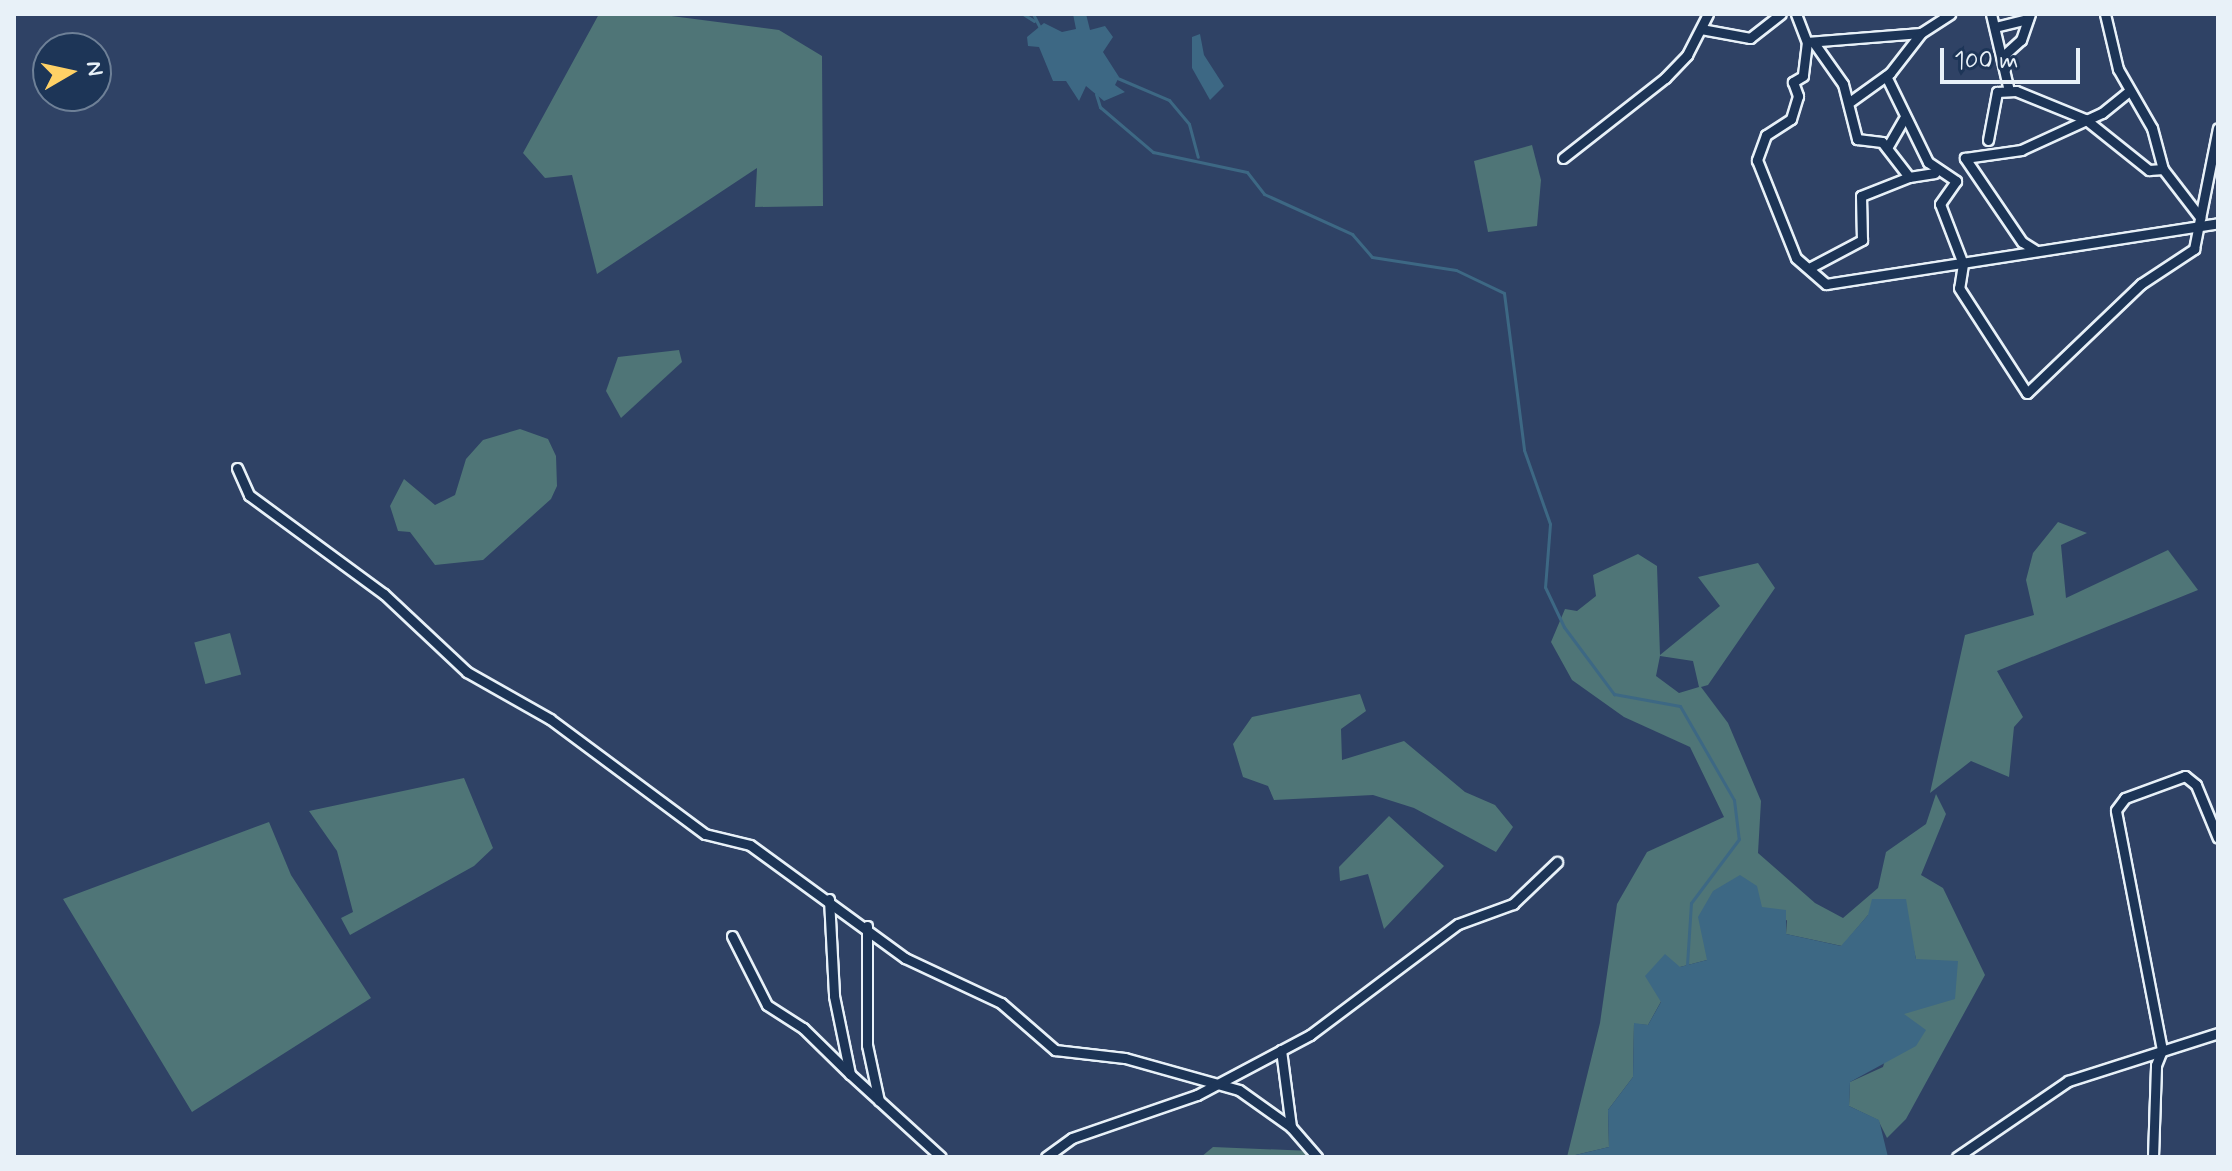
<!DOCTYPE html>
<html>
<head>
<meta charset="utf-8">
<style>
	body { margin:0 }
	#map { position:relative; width:2232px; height:1171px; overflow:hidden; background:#2f4265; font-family:Mynerve,sans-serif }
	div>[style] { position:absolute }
	.green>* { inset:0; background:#4f7577; transform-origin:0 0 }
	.water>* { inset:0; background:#3d6884 }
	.stream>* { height:3px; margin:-1.5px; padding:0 1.5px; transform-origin:1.5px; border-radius:1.5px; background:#3d6884 }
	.roads { filter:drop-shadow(2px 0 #e8f1f8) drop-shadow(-2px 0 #e8f1f8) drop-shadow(0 2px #e8f1f8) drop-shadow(0 -2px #e8f1f8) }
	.minor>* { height:9px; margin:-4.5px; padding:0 4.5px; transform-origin:4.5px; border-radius:4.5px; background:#1d3557 }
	span { translate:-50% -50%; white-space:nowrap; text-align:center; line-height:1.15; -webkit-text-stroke:6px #1d3557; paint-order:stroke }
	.frame { position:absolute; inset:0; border:16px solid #e8f1f8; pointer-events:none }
	.north { position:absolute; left:32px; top:32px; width:80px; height:80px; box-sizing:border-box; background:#1d3557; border:2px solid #6e8097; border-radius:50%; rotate:81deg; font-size:22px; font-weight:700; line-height:32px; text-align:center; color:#e8f1f8 }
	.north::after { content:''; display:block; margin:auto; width:28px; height:36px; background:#ffd166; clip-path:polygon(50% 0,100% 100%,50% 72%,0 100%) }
	.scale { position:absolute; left:1940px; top:48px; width:140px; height:36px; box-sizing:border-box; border:4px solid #e8f1f8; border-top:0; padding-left:10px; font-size:24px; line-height:28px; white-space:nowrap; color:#e8f1f8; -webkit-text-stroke:6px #1d3557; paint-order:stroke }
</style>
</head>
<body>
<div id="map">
	<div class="green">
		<i style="clip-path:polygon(599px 14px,656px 14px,779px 30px,822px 56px,823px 206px,755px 207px,757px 168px,597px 274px,572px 175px,545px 178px,523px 153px)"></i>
		<i style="clip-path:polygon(1532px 145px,1541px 180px,1537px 226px,1488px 232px,1474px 161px)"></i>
		<i style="clip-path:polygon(679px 350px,682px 362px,621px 418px,606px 391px,618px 357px)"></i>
		<i style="clip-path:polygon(520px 429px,548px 439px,556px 456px,557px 486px,551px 499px,483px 560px,435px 565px,410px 532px,398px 531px,390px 506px,404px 479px,435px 505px,455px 495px,466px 459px,483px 440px)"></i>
		<i style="clip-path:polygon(2058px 522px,2087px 533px,2061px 545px,2066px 598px,2168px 550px,2198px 590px,1997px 671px,2023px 717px,2014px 727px,2009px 777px,1971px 761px,1930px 793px,1965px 635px,2034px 615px,2026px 580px,2033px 553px)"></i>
		<i style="clip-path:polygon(evenodd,1638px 554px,1657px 566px,1660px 655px,1720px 606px,1698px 577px,1758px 563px,1775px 588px,1708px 685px,1701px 687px,1728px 723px,1761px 801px,1758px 853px,1815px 903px,1843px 918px,1878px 888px,1886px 852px,1926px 824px,1936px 794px,1946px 814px,1921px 875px,1943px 888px,1985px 975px,1906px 1119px,1887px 1138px,1878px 1120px,1849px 1106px,1850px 1082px,1883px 1067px,1916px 959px,1912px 942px,1868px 915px,1842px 946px,1786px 934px,1787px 920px,1707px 960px,1680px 967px,1648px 1025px,1634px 1024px,1633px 1077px,1608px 1110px,1609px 1147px,1567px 1157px,1600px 1023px,1617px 904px,1647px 852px,1724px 817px,1690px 747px,1624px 717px,1572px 680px,1551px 642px,1565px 609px,1577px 611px,1596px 596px,1593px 575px,1638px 554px,1660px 656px,1693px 661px,1699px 687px,1679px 693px,1656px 676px,1660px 656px)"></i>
		<i style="left:230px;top:633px;width:43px;height:37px;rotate:75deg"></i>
		<i style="clip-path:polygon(1360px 694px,1366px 711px,1341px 729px,1342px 760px,1404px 741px,1465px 792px,1495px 805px,1513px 827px,1496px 852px,1414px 808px,1373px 795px,1274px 800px,1268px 786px,1243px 777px,1233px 744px,1252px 717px)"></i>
		<i style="clip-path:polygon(464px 778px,493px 848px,474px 866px,350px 935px,341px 918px,353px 912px,337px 851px,309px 811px)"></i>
		<i style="clip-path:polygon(1389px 816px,1444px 866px,1384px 929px,1368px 874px,1340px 881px,1339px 867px)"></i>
		<i style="clip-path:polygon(269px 822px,291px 875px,371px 998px,192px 1112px,63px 899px)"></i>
		<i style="clip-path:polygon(1213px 1147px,1312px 1151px,1316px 1157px,1201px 1157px)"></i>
	</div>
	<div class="water">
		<i style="clip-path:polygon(1073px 14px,1086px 14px,1090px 30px,1105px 26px,1113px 37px,1103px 52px,1119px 77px,1115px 85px,1125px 92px,1104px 101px,1086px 86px,1079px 101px,1066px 81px,1053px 81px,1039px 47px,1028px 46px,1027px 37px,1044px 23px,1062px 32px,1076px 29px)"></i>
		<i style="clip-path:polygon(1200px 34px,1204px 55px,1224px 86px,1210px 100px,1192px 68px,1192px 37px)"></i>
		<i style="clip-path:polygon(1740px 875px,1757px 886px,1762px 907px,1786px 910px,1786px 934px,1841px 946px,1868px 915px,1872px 899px,1906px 899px,1916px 959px,1958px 961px,1955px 999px,1904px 1014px,1926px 1030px,1916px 1046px,1850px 1082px,1849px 1106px,1879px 1120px,1888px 1157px,1567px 1157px,1609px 1147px,1608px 1110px,1633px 1077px,1634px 1023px,1648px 1025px,1661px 1002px,1645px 976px,1665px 954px,1680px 967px,1707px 960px,1698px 917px,1713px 891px)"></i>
	</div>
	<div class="stream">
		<i style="left:1023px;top:14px;width:13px;rotate:32deg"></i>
		<i style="left:1033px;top:14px;width:16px;rotate:63deg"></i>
		<i style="left:1115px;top:77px;width:59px;rotate:23.1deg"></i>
		<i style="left:1169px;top:100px;width:31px;rotate:50deg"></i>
		<i style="left:1189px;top:124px;width:34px;rotate:75deg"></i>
		<i style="left:1096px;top:94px;width:14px;rotate:73deg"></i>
		<i style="left:1100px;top:107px;width:70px;rotate:40.3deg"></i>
		<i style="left:1153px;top:152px;width:96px;rotate:12deg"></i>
		<i style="left:1247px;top:172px;width:28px;rotate:52deg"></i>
		<i style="left:1264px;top:194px;width:97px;rotate:24.4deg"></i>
		<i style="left:1352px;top:234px;width:30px;rotate:49deg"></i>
		<i style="left:1372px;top:257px;width:85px;rotate:8.8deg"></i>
		<i style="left:1456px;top:270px;width:53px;rotate:25.6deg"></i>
		<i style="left:1504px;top:293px;width:158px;rotate:82.7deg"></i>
		<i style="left:1524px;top:450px;width:78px;rotate:70.6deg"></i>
		<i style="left:1550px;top:524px;width:63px;rotate:94.5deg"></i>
		<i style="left:1545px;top:587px;width:44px;rotate:64.6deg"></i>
		<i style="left:1564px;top:627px;width:84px;rotate:53.3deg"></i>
		<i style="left:1614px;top:694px;width:67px;rotate:10.3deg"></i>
		<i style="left:1680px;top:706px;width:108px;rotate:60.1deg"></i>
		<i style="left:1734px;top:800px;width:39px;rotate:83deg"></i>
		<i style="left:1739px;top:839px;width:80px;rotate:126.9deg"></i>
		<i style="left:1691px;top:903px;width:62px;rotate:93.7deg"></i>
	</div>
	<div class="roads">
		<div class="minor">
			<i style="left:1796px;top:14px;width:30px;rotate:69deg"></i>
			<i style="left:1807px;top:42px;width:114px;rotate:-4.5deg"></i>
			<i style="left:1991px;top:14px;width:79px;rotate:76.8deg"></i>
			<i style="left:2105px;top:14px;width:57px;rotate:76.7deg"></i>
			<i style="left:2118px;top:69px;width:68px;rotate:60deg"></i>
			<i style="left:2152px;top:128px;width:42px;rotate:75deg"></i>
			<i style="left:2163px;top:169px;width:61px;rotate:52.4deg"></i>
			<i style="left:1995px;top:27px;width:34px;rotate:-14deg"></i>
			<i style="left:1701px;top:29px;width:50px;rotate:10.4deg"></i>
			<i style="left:1750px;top:38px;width:39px;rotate:-38deg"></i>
			<i style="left:1807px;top:42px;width:34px;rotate:97deg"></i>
			<i style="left:1803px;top:76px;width:12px;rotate:149deg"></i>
			<i style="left:1793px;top:82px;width:15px;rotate:70deg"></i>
			<i style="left:1798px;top:96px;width:24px;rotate:107deg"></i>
			<i style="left:1791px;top:119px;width:30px;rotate:147deg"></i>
			<i style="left:1766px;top:135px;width:27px;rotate:110deg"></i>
			<i style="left:1757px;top:160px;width:105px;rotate:68.3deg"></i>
			<i style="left:1796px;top:258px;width:40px;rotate:41deg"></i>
			<i style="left:1826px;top:284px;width:397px;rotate:-8.8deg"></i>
			<i style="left:1814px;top:43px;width:50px;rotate:54.7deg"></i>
			<i style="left:1843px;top:84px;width:57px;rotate:75.7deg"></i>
			<i style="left:1857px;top:139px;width:25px;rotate:7deg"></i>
			<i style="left:1882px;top:142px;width:44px;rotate:52.4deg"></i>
			<i style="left:1909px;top:177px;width:26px;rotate:-9deg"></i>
			<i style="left:2003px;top:56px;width:24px;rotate:-42deg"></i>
			<i style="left:2021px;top:40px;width:28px;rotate:-71deg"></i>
			<i style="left:1886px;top:76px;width:96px;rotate:64deg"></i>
			<i style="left:1928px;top:162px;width:34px;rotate:34deg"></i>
			<i style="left:1956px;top:181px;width:28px;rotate:125deg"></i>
			<i style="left:1940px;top:204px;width:64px;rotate:69deg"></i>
			<i style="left:1963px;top:264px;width:24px;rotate:99deg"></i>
			<i style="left:1959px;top:288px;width:125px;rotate:57.1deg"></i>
			<i style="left:2027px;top:393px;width:158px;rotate:-43.7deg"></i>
			<i style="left:2141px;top:284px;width:64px;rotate:-33.4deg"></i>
			<i style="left:2194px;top:249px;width:123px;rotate:-78.8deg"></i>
			<i style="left:1851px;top:101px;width:48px;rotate:-35.7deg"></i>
			<i style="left:1890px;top:73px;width:51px;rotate:-52.2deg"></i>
			<i style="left:1921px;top:33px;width:35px;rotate:-33deg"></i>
			<i style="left:1988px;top:140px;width:49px;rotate:-79.4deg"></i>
			<i style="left:1997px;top:92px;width:19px;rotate:-3deg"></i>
			<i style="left:2016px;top:91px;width:74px;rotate:22.1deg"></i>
			<i style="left:2085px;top:119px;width:82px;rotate:38.6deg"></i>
			<i style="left:2149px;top:170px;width:14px;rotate:-4deg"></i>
			<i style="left:1887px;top:148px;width:34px;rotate:-60deg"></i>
			<i style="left:1563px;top:158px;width:130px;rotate:-38.1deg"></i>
			<i style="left:1665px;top:78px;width:32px;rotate:-46deg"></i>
			<i style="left:1687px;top:55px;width:46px;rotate:-62.9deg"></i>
			<i style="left:2035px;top:250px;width:15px;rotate:-148deg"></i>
			<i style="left:2022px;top:242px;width:102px;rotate:-124.2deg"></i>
			<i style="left:1965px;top:158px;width:57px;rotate:-8.1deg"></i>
			<i style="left:2021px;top:150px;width:89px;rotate:-24.6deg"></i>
			<i style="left:2102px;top:113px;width:33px;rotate:-39deg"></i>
			<i style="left:1811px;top:267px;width:58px;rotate:-27.9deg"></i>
			<i style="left:1862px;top:240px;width:44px;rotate:-91.3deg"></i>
			<i style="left:1861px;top:196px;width:52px;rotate:-21.6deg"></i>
			<i style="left:237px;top:468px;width:30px;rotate:66deg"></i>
			<i style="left:249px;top:495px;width:167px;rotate:36.3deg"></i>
			<i style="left:384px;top:594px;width:114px;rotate:43.2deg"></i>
			<i style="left:467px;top:672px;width:95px;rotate:29.5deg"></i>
			<i style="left:550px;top:719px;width:193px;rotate:36.6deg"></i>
			<i style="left:705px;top:834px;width:46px;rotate:13.7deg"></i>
			<i style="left:750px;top:845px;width:192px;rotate:36.1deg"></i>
			<i style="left:905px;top:958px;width:106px;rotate:25.1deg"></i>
			<i style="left:1001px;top:1003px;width:72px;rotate:41deg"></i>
			<i style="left:1055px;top:1050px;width:70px;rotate:6.5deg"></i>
			<i style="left:1125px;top:1058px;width:118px;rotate:15.7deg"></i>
			<i style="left:1239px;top:1090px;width:64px;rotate:35.4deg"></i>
			<i style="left:829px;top:899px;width:97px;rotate:87deg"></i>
			<i style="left:834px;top:996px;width:80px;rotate:78.4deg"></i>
			<i style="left:850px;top:1074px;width:123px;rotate:42.4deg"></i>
			<i style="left:867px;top:926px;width:119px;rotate:90deg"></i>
			<i style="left:867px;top:1045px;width:57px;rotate:77.9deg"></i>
			<i style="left:732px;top:936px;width:77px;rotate:63.1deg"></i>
			<i style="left:767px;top:1005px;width:43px;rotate:32.6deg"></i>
			<i style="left:803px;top:1028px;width:66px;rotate:44.4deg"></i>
			<i style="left:1281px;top:1050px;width:78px;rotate:82.6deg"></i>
			<i style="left:1291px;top:1127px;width:40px;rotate:49deg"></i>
			<i style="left:1046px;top:1157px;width:32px;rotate:-36deg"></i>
			<i style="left:1072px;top:1138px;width:132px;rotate:-19deg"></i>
			<i style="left:1197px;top:1095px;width:128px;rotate:-28deg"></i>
			<i style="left:1310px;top:1035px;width:185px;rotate:-36.9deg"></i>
			<i style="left:1458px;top:924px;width:59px;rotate:-20deg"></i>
			<i style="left:1513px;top:904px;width:61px;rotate:-43.7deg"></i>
			<i style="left:1957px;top:1157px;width:135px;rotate:-34.4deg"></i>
			<i style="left:2068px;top:1081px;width:157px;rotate:-17.7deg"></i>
			<i style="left:2153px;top:1157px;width:92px;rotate:-88.1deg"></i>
			<i style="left:2156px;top:1065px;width:16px;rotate:-68deg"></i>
			<i style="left:2162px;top:1050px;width:244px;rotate:-100.9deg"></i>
			<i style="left:2116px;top:810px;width:15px;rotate:-53deg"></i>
			<i style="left:2125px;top:798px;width:64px;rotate:-20.1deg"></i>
			<i style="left:2185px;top:776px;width:14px;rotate:39deg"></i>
			<i style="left:2196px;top:785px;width:57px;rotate:67.5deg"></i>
		</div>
	</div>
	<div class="frame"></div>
	<div class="north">N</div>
	<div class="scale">100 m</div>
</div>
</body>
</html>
